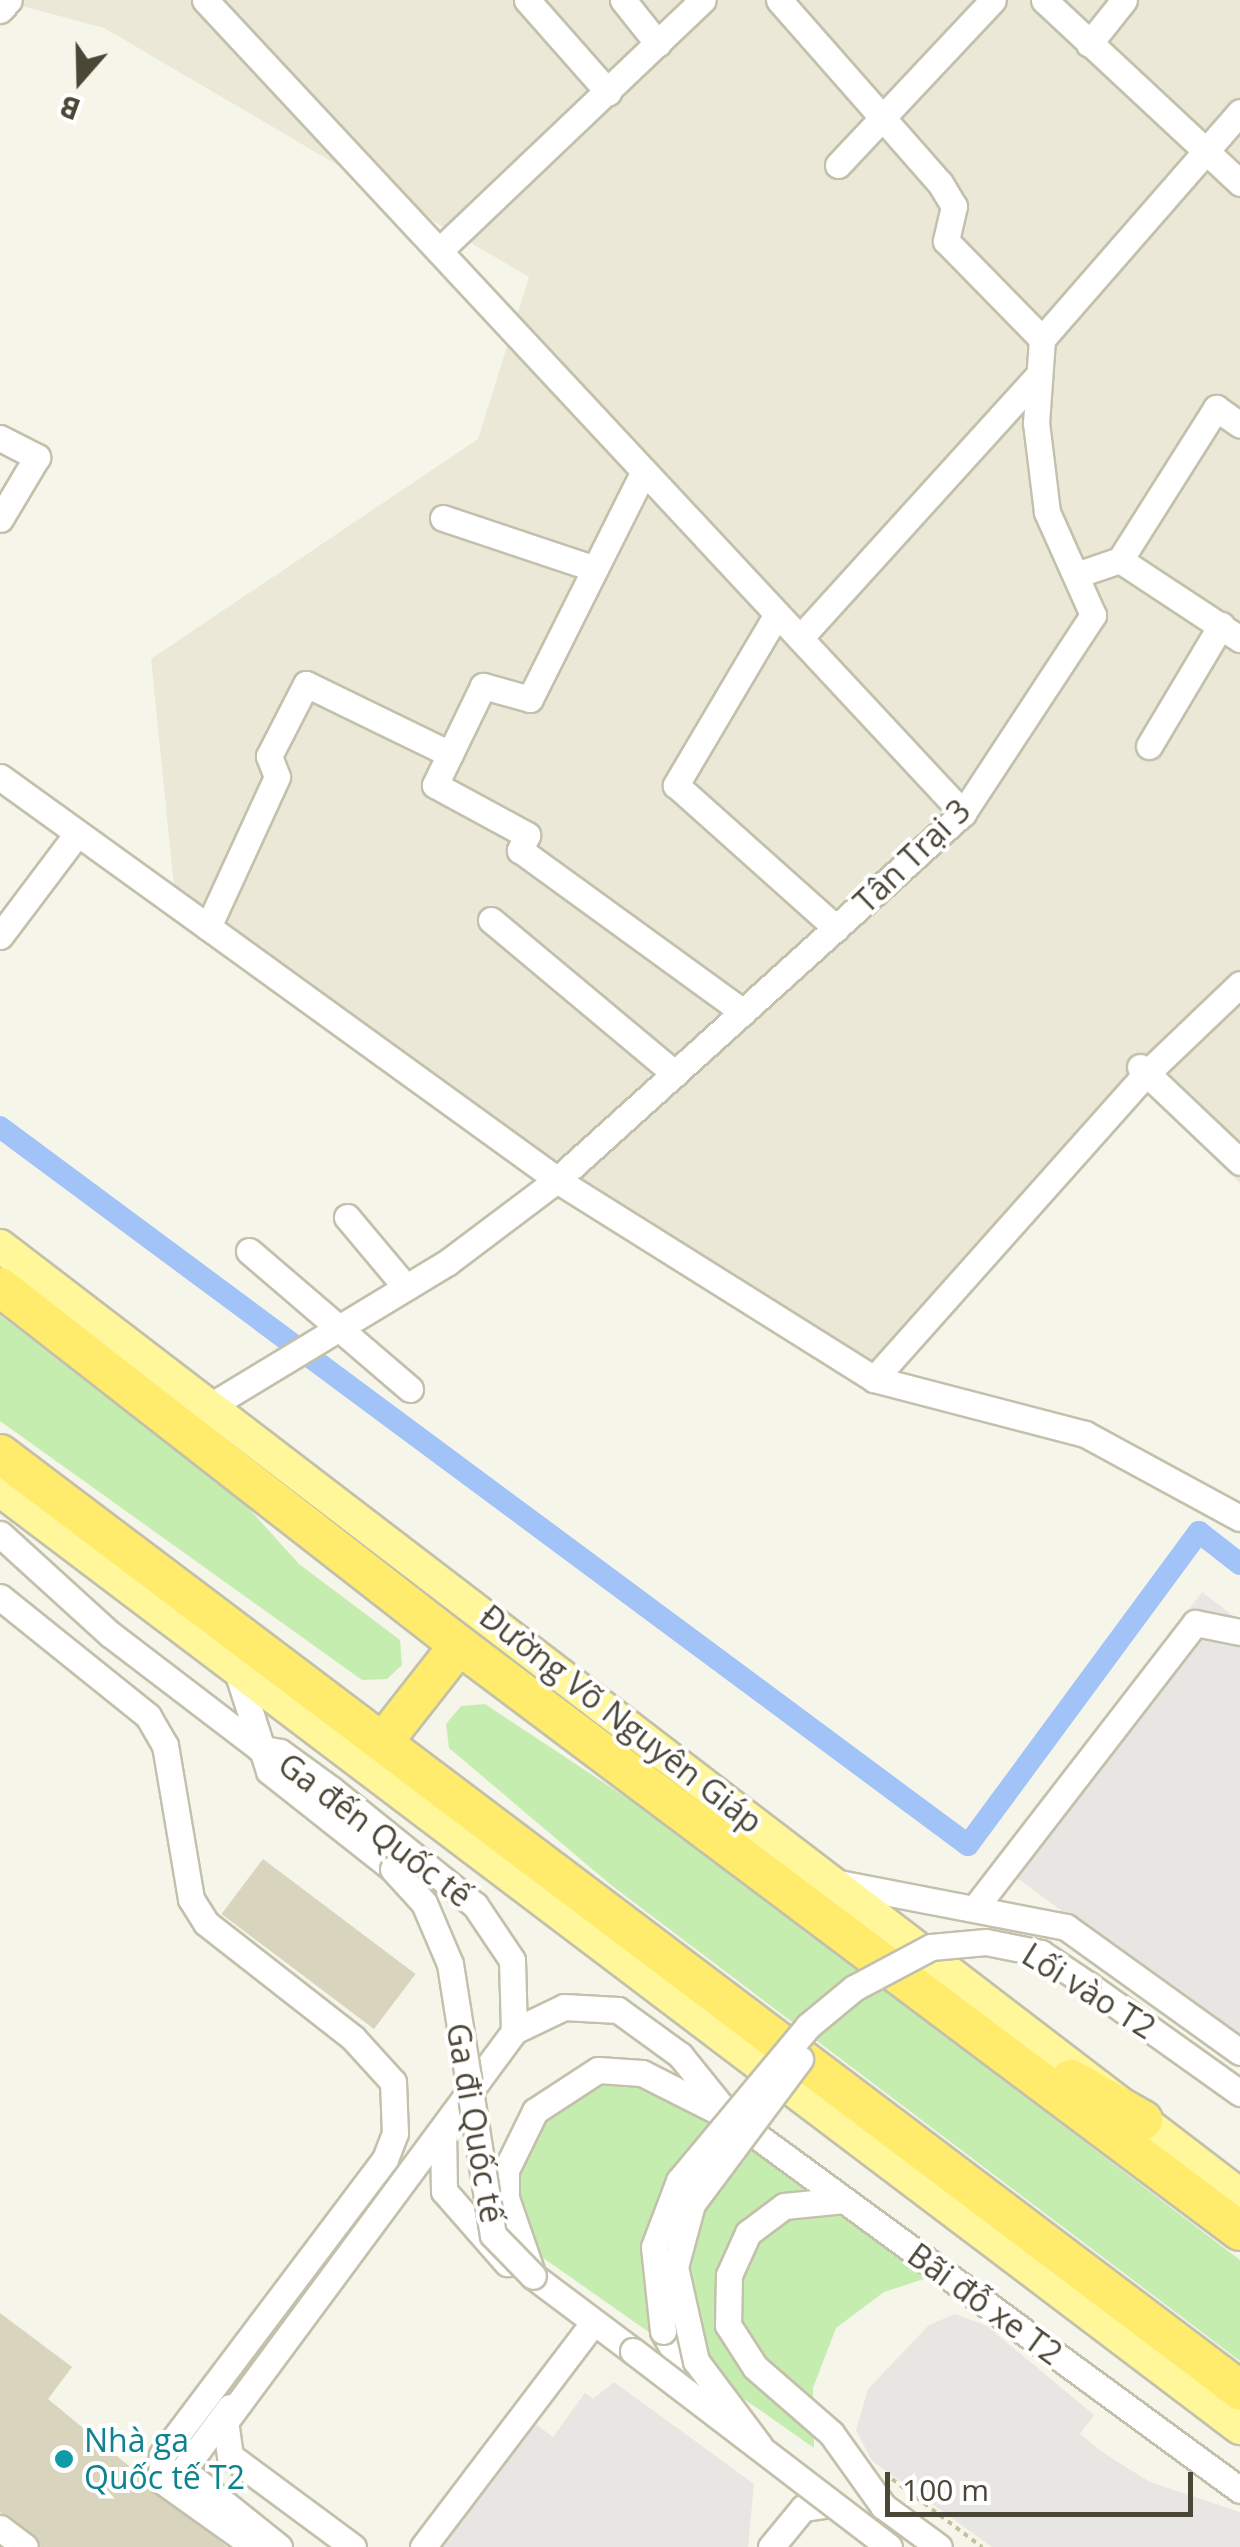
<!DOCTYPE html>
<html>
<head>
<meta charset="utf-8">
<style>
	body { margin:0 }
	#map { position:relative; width:1240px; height:2547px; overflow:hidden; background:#f6f5ea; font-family:"Open Sans",sans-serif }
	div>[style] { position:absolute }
	.residential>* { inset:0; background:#ebe8d7 }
	.green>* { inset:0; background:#c5edb0 }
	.parking>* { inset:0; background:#e7e6e2 }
	.canal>* { height:22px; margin:-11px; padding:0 11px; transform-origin:11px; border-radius:11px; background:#a2c3f7 }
	.building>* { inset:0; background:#d9d4be; transform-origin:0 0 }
	.path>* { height:4px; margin-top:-2px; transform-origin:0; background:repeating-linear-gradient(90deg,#c6c09b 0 5px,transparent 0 10px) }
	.roads { filter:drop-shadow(2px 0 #c3c0ab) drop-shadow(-2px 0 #c3c0ab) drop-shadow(0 2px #c3c0ab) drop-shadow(0 -2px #c3c0ab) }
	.minor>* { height:25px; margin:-12.5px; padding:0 12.5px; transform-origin:12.5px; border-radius:12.5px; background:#fff }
	.major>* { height:32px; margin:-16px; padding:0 16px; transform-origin:16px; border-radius:16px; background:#fff79a }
	.highway>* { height:38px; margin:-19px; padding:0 19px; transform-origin:19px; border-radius:19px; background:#ffec6c }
	.bridges { filter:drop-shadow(2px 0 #c3c0ab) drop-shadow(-2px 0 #c3c0ab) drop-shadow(0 2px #c3c0ab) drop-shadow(0 -2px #c3c0ab) }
	.minor-bridge>* { height:25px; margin:-12.5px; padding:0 12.5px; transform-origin:12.5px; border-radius:12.5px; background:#fff }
	.dots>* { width:28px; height:28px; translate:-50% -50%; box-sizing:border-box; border:5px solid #fff; border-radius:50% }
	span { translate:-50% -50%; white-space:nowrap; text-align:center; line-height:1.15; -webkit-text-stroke:8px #fff; paint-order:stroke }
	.street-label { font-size:32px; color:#4b4737 }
	.culture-label { font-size:32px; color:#0d838f }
	.left { translate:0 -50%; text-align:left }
	.north { position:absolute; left:30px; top:30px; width:100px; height:100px; -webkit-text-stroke:8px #fff; paint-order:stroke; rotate:200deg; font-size:28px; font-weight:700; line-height:40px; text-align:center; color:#4b4737 }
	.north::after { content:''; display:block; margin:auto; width:35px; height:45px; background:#4b4737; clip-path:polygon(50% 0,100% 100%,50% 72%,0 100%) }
	.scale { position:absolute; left:885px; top:2472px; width:308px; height:45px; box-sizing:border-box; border:5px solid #4b4737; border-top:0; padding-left:12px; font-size:30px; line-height:35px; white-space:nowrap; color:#4b4737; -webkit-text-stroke:8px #fff; paint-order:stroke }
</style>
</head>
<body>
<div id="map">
	<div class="residential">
		<i style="clip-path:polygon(0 0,1240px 0,1240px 1184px,1149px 1073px,874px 1379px,176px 906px,151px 659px,478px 439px,529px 277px,104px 28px)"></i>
	</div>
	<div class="green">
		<i style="clip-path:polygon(0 1315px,243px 1502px,299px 1564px,400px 1640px,402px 1665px,387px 1679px,362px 1680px,0 1421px)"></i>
		<i style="clip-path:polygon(485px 1704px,665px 1823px,1240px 2260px,1240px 2361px,611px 1885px,449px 1748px,446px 1724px,461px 1706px)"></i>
		<i style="clip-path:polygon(592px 2085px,637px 2086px,725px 2120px,930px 2277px,884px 2292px,836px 2328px,813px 2388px,814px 2448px,539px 2255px,521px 2222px,515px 2180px,528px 2145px,559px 2106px)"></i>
	</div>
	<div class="parking">
		<i style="clip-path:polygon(1202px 1592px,1240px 1621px,1240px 2042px,998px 1864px)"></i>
		<i style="clip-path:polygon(955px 2314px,987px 2326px,1094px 2415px,1080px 2434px,1105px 2454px,1150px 2482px,1240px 2512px,1240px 2547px,992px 2547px,872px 2461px,856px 2430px,868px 2389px,929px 2325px)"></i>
		<i style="clip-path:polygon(614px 2382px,754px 2484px,748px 2547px,413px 2547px,514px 2408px,553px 2437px,585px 2393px,593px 2399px)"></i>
	</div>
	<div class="canal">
		<i style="left:0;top:1127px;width:1205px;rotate:36.57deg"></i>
		<i style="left:968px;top:1845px;width:389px;rotate:-53.6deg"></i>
		<i style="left:1199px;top:1532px;width:52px;rotate:38deg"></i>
	</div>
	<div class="building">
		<i style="left:263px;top:1859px;width:191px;height:69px;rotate:37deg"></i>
		<i style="clip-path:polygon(0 2313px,72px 2367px,48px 2399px,227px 2547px,41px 2547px,0 2512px)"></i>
	</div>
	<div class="path">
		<i style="left:892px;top:2479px;width:113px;rotate:37.1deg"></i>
	</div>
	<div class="roads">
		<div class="minor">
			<i style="left:205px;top:0;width:1112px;rotate:47.01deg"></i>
			<i style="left:527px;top:0;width:123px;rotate:48.6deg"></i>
			<i style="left:623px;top:0;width:56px;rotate:51.5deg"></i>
			<i style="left:779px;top:0;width:244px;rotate:48.7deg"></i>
			<i style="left:940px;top:183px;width:27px;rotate:59deg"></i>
			<i style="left:954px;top:206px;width:36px;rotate:103deg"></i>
			<i style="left:946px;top:241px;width:137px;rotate:45.6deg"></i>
			<i style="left:1044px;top:0;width:268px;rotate:43deg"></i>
			<i style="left:0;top:10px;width:13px;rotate:-48deg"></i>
			<i style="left:1089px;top:44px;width:56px;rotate:-51.5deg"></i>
			<i style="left:838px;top:165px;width:226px;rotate:-46.8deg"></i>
			<i style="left:439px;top:251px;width:364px;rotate:-43.6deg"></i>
			<i style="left:0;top:438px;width:42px;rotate:27.2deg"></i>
			<i style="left:37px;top:457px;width:72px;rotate:120.8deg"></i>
			<i style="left:644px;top:471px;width:255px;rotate:116.6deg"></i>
			<i style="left:530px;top:699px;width:49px;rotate:-164.5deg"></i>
			<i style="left:483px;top:686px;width:110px;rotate:115.9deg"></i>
			<i style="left:435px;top:785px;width:105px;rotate:28.5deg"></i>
			<i style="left:527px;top:835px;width:17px;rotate:115deg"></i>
			<i style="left:520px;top:850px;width:276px;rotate:36deg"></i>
			<i style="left:443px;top:518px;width:160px;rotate:18.5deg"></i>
			<i style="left:1120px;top:560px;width:180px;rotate:-57.7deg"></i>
			<i style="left:1216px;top:408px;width:29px;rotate:35deg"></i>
			<i style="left:1076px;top:575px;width:46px;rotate:-18.8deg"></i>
			<i style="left:1120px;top:560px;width:144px;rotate:33.4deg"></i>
			<i style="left:777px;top:614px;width:199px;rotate:120.6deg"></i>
			<i style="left:676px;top:785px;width:215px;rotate:41.8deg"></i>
			<i style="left:800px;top:638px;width:356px;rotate:-47.8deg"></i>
			<i style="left:1149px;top:746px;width:141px;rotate:-59.2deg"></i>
			<i style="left:450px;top:754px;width:160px;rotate:-154.1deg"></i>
			<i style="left:306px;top:684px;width:81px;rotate:117.2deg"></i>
			<i style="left:269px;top:756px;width:22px;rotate:69deg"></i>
			<i style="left:277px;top:777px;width:165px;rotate:114.7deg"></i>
			<i style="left:208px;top:927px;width:431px;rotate:35.9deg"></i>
			<i style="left:557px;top:1180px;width:374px;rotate:32.1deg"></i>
			<i style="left:874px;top:1379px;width:218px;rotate:14.6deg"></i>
			<i style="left:1085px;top:1434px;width:176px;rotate:28.5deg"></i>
			<i style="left:0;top:777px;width:256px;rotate:35.8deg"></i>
			<i style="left:491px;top:920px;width:240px;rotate:39.9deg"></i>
			<i style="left:0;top:936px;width:126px;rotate:-53deg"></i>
			<i style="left:1140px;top:1067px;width:138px;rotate:43.5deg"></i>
			<i style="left:347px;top:1217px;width:90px;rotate:50deg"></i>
			<i style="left:249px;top:1251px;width:212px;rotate:40.6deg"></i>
			<i style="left:874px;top:1379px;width:411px;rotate:-48.3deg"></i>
			<i style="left:1148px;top:1072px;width:127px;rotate:-43.7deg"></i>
			<i style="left:212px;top:1405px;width:276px;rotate:-31.2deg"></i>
			<i style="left:448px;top:1262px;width:136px;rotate:-37deg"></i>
			<i style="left:557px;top:1180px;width:547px;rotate:-42.11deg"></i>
			<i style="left:963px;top:813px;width:237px;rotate:-56.7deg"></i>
			<i style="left:1093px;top:615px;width:113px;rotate:-114.1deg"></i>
			<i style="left:1047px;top:512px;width:90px;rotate:-97deg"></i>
			<i style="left:1036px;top:423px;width:84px;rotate:-85.9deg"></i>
			<i style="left:1042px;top:339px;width:301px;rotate:-48.9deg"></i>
			<i style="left:0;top:1534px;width:149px;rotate:42.3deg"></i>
			<i style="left:110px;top:1634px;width:188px;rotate:37.4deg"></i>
			<i style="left:259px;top:1748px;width:21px;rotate:11deg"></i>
			<i style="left:280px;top:1752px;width:63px;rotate:36deg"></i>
			<i style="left:331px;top:1789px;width:185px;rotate:38.9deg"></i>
			<i style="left:475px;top:1905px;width:66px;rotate:56.1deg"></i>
			<i style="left:512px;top:1960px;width:71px;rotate:88.4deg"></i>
			<i style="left:0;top:1597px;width:190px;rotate:38.8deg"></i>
			<i style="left:148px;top:1716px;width:34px;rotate:60deg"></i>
			<i style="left:165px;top:1745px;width:156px;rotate:80.4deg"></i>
			<i style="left:191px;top:1899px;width:28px;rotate:58deg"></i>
			<i style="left:206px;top:1923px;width:187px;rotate:38deg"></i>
			<i style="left:353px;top:2038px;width:59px;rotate:47.7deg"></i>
			<i style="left:393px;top:2082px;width:51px;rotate:87.8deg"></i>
			<i style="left:395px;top:2133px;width:28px;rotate:111deg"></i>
			<i style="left:385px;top:2159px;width:371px;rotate:127deg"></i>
			<i style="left:162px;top:2455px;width:25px;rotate:92deg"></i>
			<i style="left:161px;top:2480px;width:115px;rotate:35.5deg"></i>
			<i style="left:236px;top:1668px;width:108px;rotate:72.2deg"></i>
			<i style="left:269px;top:1771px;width:158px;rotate:38.3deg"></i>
			<i style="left:833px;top:1882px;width:237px;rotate:10.9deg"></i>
			<i style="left:1066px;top:1927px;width:214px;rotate:35.7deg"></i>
			<i style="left:978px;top:1904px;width:355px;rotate:-52.3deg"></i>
			<i style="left:1195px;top:1623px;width:46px;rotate:11.3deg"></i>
			<i style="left:1087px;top:1984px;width:188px;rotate:35.5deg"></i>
			<i style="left:443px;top:2129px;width:62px;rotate:89.1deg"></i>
			<i style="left:444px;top:2191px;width:96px;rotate:48.8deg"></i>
			<i style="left:844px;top:2200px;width:60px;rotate:174.3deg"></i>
			<i style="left:784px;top:2206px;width:45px;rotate:143.1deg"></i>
			<i style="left:748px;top:2233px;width:46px;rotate:114.3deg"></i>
			<i style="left:729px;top:2275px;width:50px;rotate:91.1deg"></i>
			<i style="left:728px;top:2325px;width:50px;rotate:57.3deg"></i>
			<i style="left:755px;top:2367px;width:101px;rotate:41deg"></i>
			<i style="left:831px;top:2433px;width:90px;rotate:54.5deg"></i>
			<i style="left:883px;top:2506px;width:69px;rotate:36.2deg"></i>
			<i style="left:663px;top:2331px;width:79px;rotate:60.5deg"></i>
			<i style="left:633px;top:2351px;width:125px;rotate:-143.1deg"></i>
			<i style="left:533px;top:2276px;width:83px;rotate:-109.1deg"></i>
			<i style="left:506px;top:2198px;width:28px;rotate:-90deg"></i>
			<i style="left:506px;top:2170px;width:66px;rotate:-63.8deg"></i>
			<i style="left:535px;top:2111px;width:75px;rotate:-33.1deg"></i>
			<i style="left:598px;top:2070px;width:44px;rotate:3.9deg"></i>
			<i style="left:642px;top:2073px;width:104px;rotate:26.8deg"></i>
			<i style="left:735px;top:2120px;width:626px;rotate:36.23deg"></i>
			<i style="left:230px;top:2407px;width:79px;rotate:126.7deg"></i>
			<i style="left:183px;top:2470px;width:123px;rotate:38.7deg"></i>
			<i style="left:0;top:2528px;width:31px;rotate:37deg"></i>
			<i style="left:353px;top:2547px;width:153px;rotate:-143.5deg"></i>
			<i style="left:230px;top:2456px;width:34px;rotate:-98deg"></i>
			<i style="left:225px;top:2422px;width:486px;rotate:-53.5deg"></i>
			<i style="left:514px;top:2031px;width:55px;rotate:-25.6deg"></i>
			<i style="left:564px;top:2007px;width:54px;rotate:3.2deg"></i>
			<i style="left:618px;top:2010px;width:77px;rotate:36deg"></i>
			<i style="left:680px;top:2055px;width:65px;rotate:51.2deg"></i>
			<i style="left:423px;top:2547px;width:275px;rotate:-52.8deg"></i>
			<i style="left:771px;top:2547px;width:50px;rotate:-50.6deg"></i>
			<i style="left:803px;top:2508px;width:22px;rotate:-8deg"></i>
		</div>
		<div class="major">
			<i style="left:0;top:1246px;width:1561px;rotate:37.43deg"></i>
			<i style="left:0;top:1490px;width:1555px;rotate:37.11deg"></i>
		</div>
		<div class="highway">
			<i style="left:0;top:1287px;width:582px;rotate:37.95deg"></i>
			<i style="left:459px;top:1645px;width:976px;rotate:36.88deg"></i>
			<i style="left:0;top:1454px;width:1554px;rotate:37.05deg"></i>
			<i style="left:383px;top:1742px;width:123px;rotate:-51.9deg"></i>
			<i style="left:1071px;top:2079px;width:83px;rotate:29.7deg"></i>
		</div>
	</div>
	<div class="bridges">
		<div class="minor-bridge">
			<i style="left:393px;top:1869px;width:46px;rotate:47.6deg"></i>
			<i style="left:424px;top:1903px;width:66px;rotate:66.9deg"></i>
			<i style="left:450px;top:1964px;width:274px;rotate:81deg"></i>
			<i style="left:493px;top:2235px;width:57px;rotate:45.7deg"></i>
			<i style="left:663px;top:2331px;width:84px;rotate:-96.1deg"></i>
			<i style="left:654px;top:2247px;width:71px;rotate:-69.3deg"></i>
			<i style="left:679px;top:2181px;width:202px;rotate:-50.2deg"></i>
			<i style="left:808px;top:2026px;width:60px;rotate:-39.6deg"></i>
			<i style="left:854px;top:1988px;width:87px;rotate:-28deg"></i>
			<i style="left:931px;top:1947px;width:55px;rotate:-5.2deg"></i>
			<i style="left:986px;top:1942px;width:56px;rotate:11.3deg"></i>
			<i style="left:1041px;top:1953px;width:55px;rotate:34deg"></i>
			<i style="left:633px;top:2351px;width:322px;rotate:37.4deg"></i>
			<i style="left:759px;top:2445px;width:105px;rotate:-126.9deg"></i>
			<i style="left:696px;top:2361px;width:96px;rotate:-102.6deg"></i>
			<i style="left:675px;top:2267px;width:65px;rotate:-74.9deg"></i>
			<i style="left:692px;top:2204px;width:181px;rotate:-53.3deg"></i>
		</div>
	</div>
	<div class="dots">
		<i style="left:64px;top:2459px;background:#0f9aa8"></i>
	</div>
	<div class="street-label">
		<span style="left:912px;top:856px;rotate:-44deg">Tân Trại 3</span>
		<span style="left:621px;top:1719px;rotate:38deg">Đường Võ Nguyên Giáp</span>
		<span style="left:375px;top:1830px;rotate:37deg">Ga đến Quốc tế</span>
		<span style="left:1089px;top:1991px;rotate:32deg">Lối vào T2</span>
		<span style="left:475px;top:2123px;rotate:80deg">Ga đi Quốc tế</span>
		<span style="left:985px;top:2304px;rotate:36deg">Bãi đỗ xe T2</span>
	</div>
	<div class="culture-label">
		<span class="left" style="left:84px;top:2459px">Nhà ga<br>Quốc tế T2</span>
	</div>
	<div class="north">B</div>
	<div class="scale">100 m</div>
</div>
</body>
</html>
